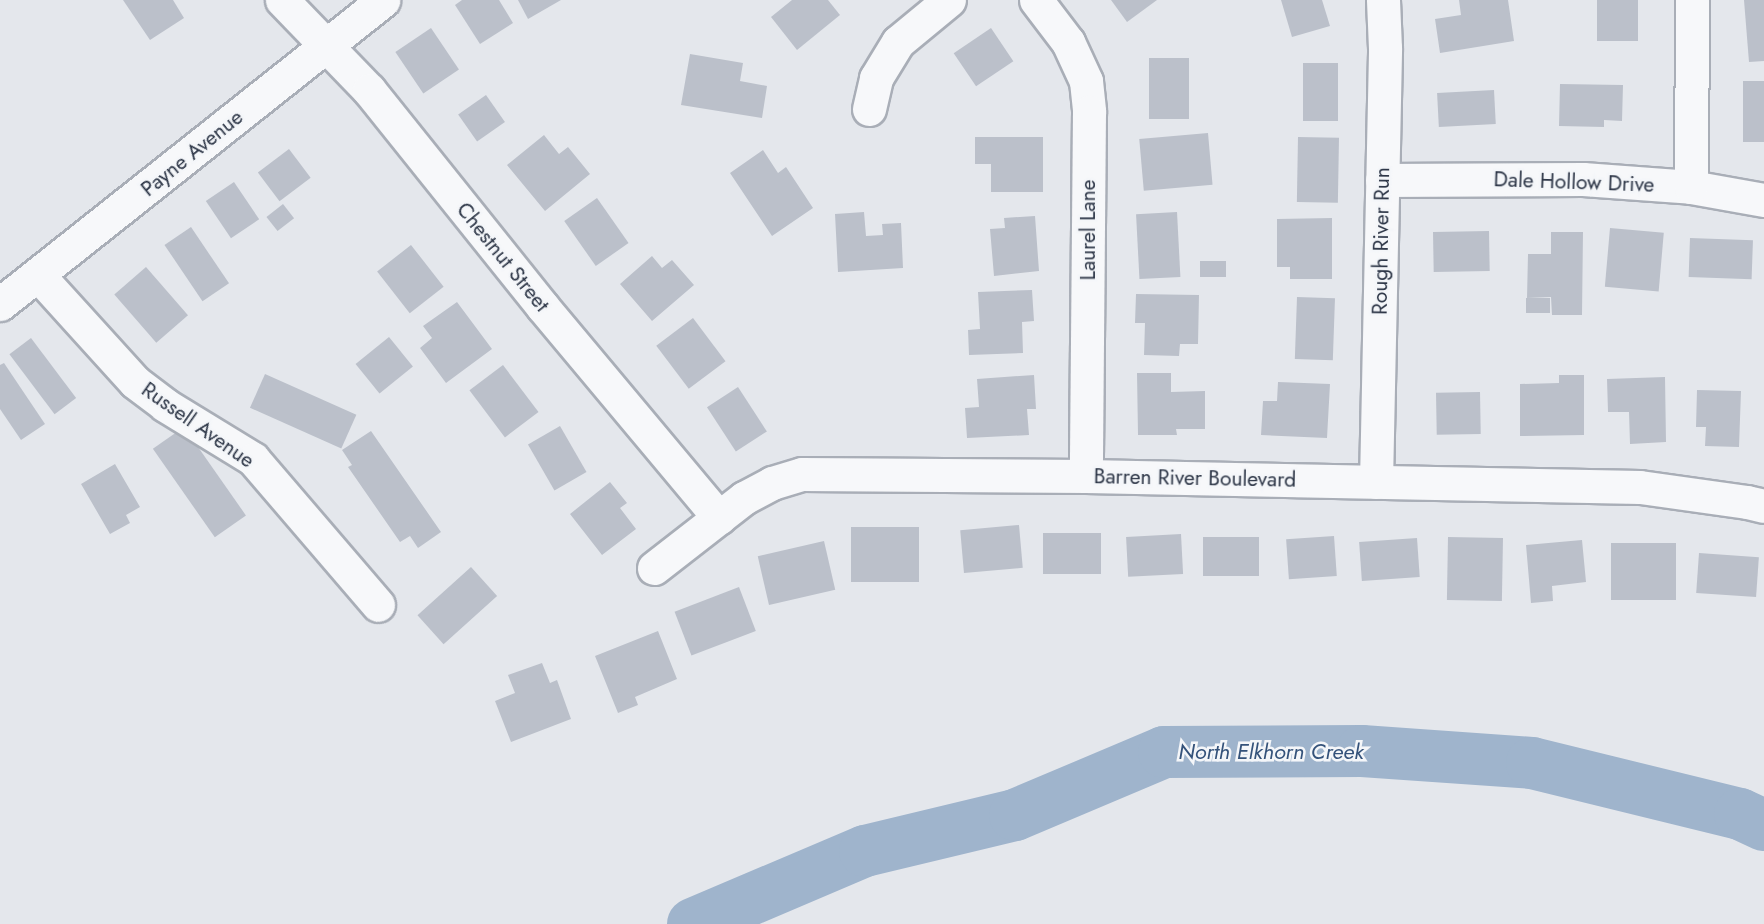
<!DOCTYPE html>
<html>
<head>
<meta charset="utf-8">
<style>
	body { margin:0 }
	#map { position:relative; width:1764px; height:924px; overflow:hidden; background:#e4e7ec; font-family:Jost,sans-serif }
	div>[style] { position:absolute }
	.river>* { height:52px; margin:-26px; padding:0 26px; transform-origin:26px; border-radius:26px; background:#9fb4cc }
	.building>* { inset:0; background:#bbc0ca; transform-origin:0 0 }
	.roads { filter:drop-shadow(2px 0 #a9aeb7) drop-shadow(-2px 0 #a9aeb7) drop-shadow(0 2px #a9aeb7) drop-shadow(0 -2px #a9aeb7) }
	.minor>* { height:33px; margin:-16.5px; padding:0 16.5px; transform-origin:16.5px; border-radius:16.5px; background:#f7f8fa }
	span { translate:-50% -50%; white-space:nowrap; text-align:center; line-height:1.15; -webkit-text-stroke:5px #f4f6f9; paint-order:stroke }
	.street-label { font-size:21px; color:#2b3445 }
	.water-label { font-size:22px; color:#34527a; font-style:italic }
</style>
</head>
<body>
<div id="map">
	<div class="river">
		<i style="left:693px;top:924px;width:187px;rotate:-23deg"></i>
		<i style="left:865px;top:851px;width:154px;rotate:-13.5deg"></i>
		<i style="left:1015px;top:815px;width:162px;rotate:-22.9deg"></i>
		<i style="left:1164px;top:752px;width:198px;rotate:-0.3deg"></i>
		<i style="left:1362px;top:751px;width:170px;rotate:4deg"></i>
		<i style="left:1532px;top:763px;width:214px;rotate:13.8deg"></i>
		<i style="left:1740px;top:814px;width:26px;rotate:25deg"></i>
	</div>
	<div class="building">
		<i style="clip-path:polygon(123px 0,173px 0,184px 18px,150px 40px)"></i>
		<i style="clip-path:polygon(462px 0,499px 0,513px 23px,480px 44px,455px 5px)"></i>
		<i style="clip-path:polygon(518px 0,561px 0,528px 19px)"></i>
		<i style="clip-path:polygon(792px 0,828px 0,840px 15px,797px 50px,771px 17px)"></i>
		<i style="clip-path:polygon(1111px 0,1157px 0,1127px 22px)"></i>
		<i style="clip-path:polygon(1281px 0,1322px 0,1330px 26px,1292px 37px)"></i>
		<i style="clip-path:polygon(1459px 0,1508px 0,1514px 41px,1440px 53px,1435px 19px,1461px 15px)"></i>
		<i style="left:1597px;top:0;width:41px;height:41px"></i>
		<i style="clip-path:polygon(1744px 0,1764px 0,1764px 61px,1749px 62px)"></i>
		<i style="left:431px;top:28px;width:50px;height:43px;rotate:56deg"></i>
		<i style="left:991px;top:28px;width:40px;height:45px;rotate:56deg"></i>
		<i style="clip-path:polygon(690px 54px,743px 63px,740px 81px,767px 86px,762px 118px,681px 105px)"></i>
		<i style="left:1149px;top:58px;width:40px;height:61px"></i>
		<i style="left:1303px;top:63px;width:35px;height:58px"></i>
		<i style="left:1743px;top:81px;width:21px;height:61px"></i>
		<i style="clip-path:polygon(1560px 84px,1623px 85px,1622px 121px,1604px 120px,1604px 127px,1559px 126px)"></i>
		<i style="left:1494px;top:90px;width:34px;height:57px;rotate:87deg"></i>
		<i style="left:486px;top:95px;width:33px;height:34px;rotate:55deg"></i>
		<i style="left:1208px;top:133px;width:52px;height:69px;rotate:85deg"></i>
		<i style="clip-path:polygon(544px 135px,559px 154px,568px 147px,590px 174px,545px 211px,507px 165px)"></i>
		<i style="clip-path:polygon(975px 137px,1043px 137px,1043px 192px,991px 192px,991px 164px,975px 164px)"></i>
		<i style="left:1298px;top:137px;width:41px;height:65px;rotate:1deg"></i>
		<i style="left:289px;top:149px;width:36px;height:39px;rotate:53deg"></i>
		<i style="clip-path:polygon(763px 150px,778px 173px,786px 167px,813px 208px,772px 236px,730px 173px)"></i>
		<i style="left:234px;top:182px;width:45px;height:34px;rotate:56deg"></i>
		<i style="left:597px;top:198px;width:55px;height:40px;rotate:55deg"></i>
		<i style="left:283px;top:204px;width:18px;height:21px;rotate:52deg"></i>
		<i style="clip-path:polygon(864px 212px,866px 236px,883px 235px,882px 224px,901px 223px,903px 268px,838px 272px,835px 214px)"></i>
		<i style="left:1177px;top:212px;width:65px;height:41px;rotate:87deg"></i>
		<i style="clip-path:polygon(1035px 216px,1039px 271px,994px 276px,990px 229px,1005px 228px,1004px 218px)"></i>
		<i style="clip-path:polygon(1332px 218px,1332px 279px,1290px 279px,1290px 267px,1277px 267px,1277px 219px)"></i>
		<i style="left:191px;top:227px;width:68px;height:32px;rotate:56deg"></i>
		<i style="left:1610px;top:228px;width:54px;height:59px;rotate:5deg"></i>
		<i style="left:1489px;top:231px;width:40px;height:56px;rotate:89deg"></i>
		<i style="clip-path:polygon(1551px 232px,1583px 232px,1582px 315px,1552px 315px,1551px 297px,1527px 298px,1528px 254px,1551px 254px)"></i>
		<i style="left:1690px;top:238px;width:63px;height:39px;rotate:2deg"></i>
		<i style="left:411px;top:245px;width:53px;height:43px;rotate:52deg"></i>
		<i style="clip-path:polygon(652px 256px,662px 268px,672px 260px,694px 285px,652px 321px,620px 284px)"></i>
		<i style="left:1200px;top:261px;width:26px;height:16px"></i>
		<i style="left:146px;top:267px;width:64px;height:42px;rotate:49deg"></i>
		<i style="clip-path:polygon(1032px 290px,1034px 321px,1022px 322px,1023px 353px,969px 355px,968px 330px,980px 329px,978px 292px)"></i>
		<i style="clip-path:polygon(1136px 294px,1199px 295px,1198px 344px,1180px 344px,1179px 356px,1144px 355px,1145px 323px,1135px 323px)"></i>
		<i style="left:1297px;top:297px;width:38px;height:62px;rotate:2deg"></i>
		<i style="left:1526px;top:298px;width:24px;height:15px"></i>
		<i style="clip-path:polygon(457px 302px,492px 349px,446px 383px,420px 348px,432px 338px,423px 326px)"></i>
		<i style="left:693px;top:318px;width:54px;height:46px;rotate:53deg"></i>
		<i style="left:389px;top:337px;width:38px;height:43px;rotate:51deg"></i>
		<i style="left:31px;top:338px;width:75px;height:27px;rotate:53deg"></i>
		<i style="clip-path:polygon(4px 363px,45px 424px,21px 440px,0 409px,0 365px)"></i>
		<i style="left:503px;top:365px;width:59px;height:42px;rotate:53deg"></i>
		<i style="clip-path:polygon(1137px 373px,1171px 373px,1171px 392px,1205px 391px,1205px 429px,1176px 429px,1177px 435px,1138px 435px)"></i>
		<i style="left:265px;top:374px;width:100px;height:37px;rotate:24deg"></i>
		<i style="clip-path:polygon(1034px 375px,1036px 409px,1027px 409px,1029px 435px,967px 438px,965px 408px,979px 407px,977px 379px)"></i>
		<i style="clip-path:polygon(1559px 375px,1584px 375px,1584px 435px,1520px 436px,1520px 384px,1559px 383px)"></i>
		<i style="clip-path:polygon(1665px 377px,1666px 442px,1630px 444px,1629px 412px,1608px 412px,1607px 379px)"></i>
		<i style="clip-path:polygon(1278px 382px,1330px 384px,1327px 438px,1261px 435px,1263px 401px,1277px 401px)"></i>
		<i style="left:738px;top:387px;width:53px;height:37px;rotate:57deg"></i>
		<i style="clip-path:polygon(1697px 390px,1741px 391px,1739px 447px,1705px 446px,1706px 427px,1696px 427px)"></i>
		<i style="left:1480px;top:392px;width:42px;height:44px;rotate:89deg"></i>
		<i style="left:560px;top:426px;width:53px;height:37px;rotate:60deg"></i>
		<i style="left:184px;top:427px;width:108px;height:38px;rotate:55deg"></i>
		<i style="clip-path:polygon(371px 431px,441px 532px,418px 548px,410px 536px,400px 542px,348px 467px,352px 465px,342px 450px)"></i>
		<i style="clip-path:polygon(115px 464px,140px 507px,126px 515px,130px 523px,110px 534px,81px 484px)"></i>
		<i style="clip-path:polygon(610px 482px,627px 503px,620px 508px,636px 529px,602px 555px,570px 514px)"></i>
		<i style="left:1019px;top:525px;width:43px;height:59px;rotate:85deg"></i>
		<i style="left:851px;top:527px;width:68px;height:55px"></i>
		<i style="left:1043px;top:533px;width:58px;height:41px"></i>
		<i style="left:1181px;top:534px;width:40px;height:55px;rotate:87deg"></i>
		<i style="left:1334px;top:536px;width:40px;height:48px;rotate:86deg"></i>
		<i style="left:1203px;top:537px;width:56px;height:39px"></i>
		<i style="left:1448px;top:537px;width:55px;height:63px;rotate:1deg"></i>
		<i style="left:1417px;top:538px;width:39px;height:58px;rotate:86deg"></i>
		<i style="clip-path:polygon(1582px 540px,1586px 582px,1552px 586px,1553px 601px,1531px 603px,1526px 545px)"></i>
		<i style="left:824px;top:541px;width:50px;height:68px;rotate:77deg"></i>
		<i style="left:1676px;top:543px;width:57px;height:65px;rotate:90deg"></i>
		<i style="left:1699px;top:553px;width:60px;height:40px;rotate:4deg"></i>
		<i style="left:471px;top:567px;width:39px;height:72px;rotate:48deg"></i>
		<i style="left:739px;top:587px;width:47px;height:69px;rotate:69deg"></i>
		<i style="clip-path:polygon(658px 631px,677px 679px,635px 697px,638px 705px,618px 713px,595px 656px)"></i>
		<i style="clip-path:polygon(542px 663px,550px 683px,557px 680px,571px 719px,511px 742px,495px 701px,515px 693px,508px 675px)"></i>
	</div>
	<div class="roads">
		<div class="minor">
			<i style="left:282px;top:0;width:125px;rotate:46deg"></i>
			<i style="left:369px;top:90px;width:277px;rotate:51.3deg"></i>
			<i style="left:542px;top:306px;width:276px;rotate:50.1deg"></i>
			<i style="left:1036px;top:0;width:53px;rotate:52.7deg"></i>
			<i style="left:1068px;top:42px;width:43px;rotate:65.2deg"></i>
			<i style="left:1086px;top:81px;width:31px;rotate:84deg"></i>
			<i style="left:1089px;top:112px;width:364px;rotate:90.5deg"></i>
			<i style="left:869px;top:109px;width:32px;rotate:-77deg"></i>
			<i style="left:876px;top:78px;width:42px;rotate:-58.6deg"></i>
			<i style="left:898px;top:42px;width:66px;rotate:-39.5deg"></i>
			<i style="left:1382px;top:180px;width:201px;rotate:-0.3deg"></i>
			<i style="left:1583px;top:179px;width:108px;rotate:4.2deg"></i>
			<i style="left:1691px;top:187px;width:74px;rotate:10.1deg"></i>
			<i style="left:1691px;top:187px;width:187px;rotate:-89.7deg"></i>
			<i style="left:38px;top:275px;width:144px;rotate:47.8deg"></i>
			<i style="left:135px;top:382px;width:38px;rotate:37deg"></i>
			<i style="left:165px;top:405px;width:103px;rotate:31.5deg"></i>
			<i style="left:253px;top:459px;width:192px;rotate:49.4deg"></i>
			<i style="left:0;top:304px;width:489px;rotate:-38.4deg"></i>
			<i style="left:1376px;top:482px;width:434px;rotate:-88.8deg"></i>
			<i style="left:1385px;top:48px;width:48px;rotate:-92.4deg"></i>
			<i style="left:654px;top:568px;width:114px;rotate:-37.9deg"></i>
			<i style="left:744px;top:498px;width:32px;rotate:-28deg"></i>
			<i style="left:772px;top:483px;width:31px;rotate:-17deg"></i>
			<i style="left:802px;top:474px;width:284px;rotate:0.4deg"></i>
			<i style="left:1086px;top:476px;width:554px;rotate:1.14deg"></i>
			<i style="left:1640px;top:487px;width:108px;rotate:8deg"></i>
			<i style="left:1747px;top:502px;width:17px;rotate:13deg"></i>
		</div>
	</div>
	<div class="street-label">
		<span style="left:192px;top:153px;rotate:-39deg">Payne Avenue</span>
		<span style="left:1574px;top:182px;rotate:2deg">Dale Hollow Drive</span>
		<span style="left:1088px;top:230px;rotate:-90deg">Laurel Lane</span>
		<span style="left:1381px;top:241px;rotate:-89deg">Rough River Run</span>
		<span style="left:503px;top:257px;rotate:51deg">Chestnut Street</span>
		<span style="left:198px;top:425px;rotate:35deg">Russell Avenue</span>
		<span style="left:1195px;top:478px;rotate:1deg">Barren River Boulevard</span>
	</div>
	<div class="water-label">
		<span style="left:1271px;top:752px">North Elkhorn Creek</span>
	</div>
</div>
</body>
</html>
